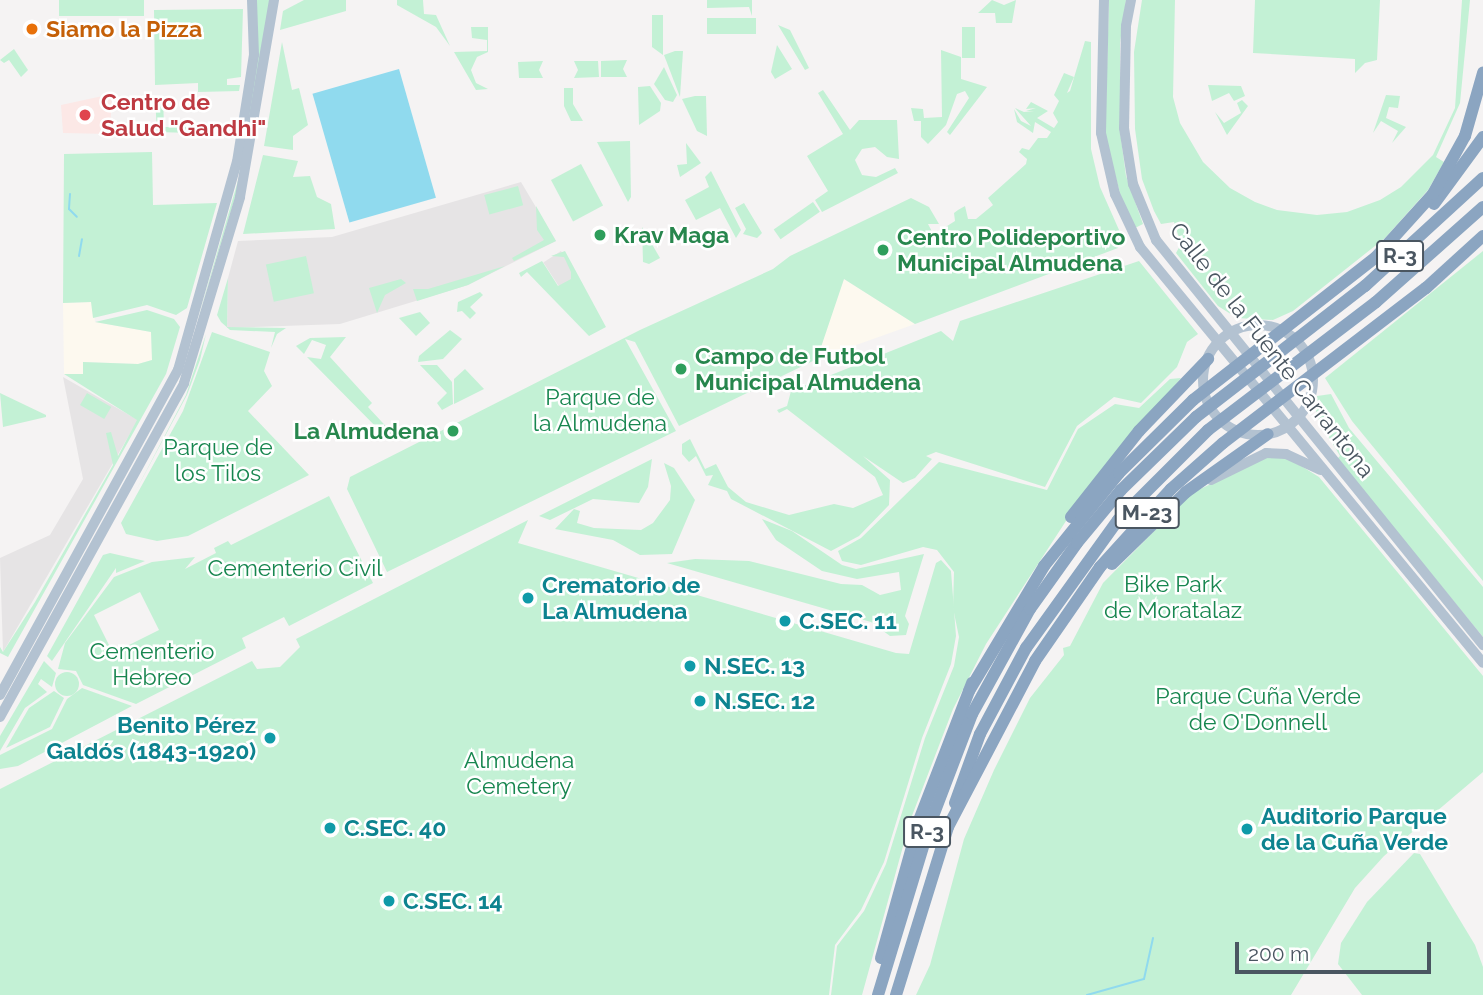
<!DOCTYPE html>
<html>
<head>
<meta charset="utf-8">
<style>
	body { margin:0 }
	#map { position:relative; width:1483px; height:995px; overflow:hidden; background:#f5f3f3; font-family:Raleway,sans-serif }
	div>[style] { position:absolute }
	.commercial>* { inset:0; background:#fdf9ef }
	.education>* { inset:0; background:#e6e4e5; transform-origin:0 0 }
	.medical>* { inset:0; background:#fce8e6 }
	.green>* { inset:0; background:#c3f1d5; transform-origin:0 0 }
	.round { border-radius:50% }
	.water>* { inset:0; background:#90daee; transform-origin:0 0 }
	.stream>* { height:2px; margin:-1px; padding:0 1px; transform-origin:1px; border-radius:1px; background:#90daee }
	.major>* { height:10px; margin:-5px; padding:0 5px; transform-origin:5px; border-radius:5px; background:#b3c2d1 }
	.major>.ring { margin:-5px; padding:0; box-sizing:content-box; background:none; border:10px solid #b3c2d1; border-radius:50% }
	.highway>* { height:12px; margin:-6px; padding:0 6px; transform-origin:6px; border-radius:6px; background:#8ba5c1 }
	.dots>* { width:19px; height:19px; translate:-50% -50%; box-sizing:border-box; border:4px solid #fff; border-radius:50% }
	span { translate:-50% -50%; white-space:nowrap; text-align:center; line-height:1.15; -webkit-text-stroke:5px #fff; paint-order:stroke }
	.shield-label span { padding:2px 5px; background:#fff; border:2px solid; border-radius:5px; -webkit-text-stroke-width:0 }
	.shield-label { font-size:21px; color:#4a5661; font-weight:700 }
	.food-label { font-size:23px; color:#c56008; font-weight:700 }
	.left { translate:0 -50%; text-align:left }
	.health-label { font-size:23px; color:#be3a42; font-weight:700 }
	.leisure-label { font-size:23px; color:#27864d; font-weight:700 }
	.right { translate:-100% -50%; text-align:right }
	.street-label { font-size:23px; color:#4a5661 }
	.park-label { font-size:23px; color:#17864f }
	.culture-label { font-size:23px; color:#0d838f; font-weight:700 }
	.scale { position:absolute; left:1235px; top:942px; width:196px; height:32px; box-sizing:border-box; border:4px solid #4a5661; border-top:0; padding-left:9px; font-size:21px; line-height:24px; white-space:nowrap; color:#4a5661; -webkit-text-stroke:5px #fff; paint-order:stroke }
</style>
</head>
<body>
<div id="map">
	<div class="commercial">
		<i style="clip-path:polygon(844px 279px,915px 324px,817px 359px,821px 344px)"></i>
		<i style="clip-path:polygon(92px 302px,95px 322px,151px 332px,152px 360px,138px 364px,84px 362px,83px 374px,64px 374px,63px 303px)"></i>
	</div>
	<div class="education">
		<i style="clip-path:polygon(521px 182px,556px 241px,468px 285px,340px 324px,227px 328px,228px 278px,238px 241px,332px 237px)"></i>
		<i style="left:561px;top:251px;width:40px;height:21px;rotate:57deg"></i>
		<i style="clip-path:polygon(63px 377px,138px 420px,3px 652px,0 558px,50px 535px,83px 479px)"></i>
	</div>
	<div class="medical">
		<i style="clip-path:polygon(112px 94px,110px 134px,63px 133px,61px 105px)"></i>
	</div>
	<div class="green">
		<i style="left:59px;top:0;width:85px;height:16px"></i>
		<i style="clip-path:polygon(256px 0,271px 0,241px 178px,197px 322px,239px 177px,258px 39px)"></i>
		<i style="clip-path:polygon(304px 0,346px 0,346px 11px,280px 30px,283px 11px)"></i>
		<i style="clip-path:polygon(397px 0,423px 0,424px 14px,436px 15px,450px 46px,436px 27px,397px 5px)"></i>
		<i style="clip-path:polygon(707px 0,752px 0,752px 16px,749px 7px,707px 8px)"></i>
		<i style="clip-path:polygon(992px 0,1004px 5px,1016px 0,1012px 23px,996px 23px,995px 13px,978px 13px)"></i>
		<i style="clip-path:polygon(1109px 0,1126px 0,1120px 43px,1120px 131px,1126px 176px,1143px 224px,1135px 228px,1122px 201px,1105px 136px)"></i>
		<i style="clip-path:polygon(1142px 0,1175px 0,1173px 97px,1180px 123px,1203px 162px,1230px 188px,1255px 202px,1277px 210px,1317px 215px,1347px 212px,1380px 200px,1401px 187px,1433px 155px,1455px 108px,1462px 0,1470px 0,1460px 103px,1436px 157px,1444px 162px,1428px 190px,1385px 238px,1293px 311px,1273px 320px,1237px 318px,1218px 306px,1176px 253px,1181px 244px,1174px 222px,1161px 224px,1154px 211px,1142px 179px,1135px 129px,1134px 52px)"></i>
		<i style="clip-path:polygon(1255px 0,1380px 0,1377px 60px,1365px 63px,1355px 73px,1355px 59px,1253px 53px)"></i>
		<i style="clip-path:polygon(243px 9px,241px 77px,227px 79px,227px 85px,240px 85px,239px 91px,198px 92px,198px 83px,155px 85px,154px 10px)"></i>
		<i style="clip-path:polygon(652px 15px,663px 15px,663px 55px,652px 47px)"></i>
		<i style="left:756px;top:18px;width:16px;height:49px;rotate:90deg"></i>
		<i style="clip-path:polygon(778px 25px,790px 30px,809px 68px,805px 70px)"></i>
		<i style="clip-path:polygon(471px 27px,488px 27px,488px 52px,477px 57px,471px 70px,476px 83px,488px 89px,476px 90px,454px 52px,487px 51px,487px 40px,472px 38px)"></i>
		<i style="left:962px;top:27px;width:13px;height:31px"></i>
		<i style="clip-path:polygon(1085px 41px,1091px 42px,1091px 149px,1100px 187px,1123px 239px,1118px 248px,915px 324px,844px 279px,817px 359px,679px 426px,635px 342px,625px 339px,676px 431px,387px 572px,347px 489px,350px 477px,640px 330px,773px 269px,790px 256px,911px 198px,929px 207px,939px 224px,928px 224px,937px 241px,944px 238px,944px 228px,955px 221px,954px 213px,958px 210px,965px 206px,968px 219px,976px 219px,993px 205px,988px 198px,1026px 164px,1027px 159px,1019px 152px,1022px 148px,1029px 150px,1038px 138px,1047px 138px,1051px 132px,1035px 122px,1033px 133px,1017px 122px,1014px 109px,1021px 121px,1031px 126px,1015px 108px,1024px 112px,1034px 111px,1026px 111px,1036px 108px,1026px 109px,1031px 102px,1048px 111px,1037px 118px,1054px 128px,1058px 122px,1053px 113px,1059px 101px,1054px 95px,1064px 73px,1074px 77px,1067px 93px,1070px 91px)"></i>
		<i style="clip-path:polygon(282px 42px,292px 90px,299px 88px,308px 125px,293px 136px,293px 150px,264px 146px)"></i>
		<i style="clip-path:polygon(777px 45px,792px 69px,775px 79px,771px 72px)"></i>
		<i style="clip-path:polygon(14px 49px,28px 70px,21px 77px,9px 60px,4px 63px,0 60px)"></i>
		<i style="clip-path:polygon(941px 50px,961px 57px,961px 79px,987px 87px,950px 135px,947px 132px,969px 98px,965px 91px,957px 94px,946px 125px,928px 144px,921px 137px,921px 121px,914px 121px,911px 108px,923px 109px,924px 118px,942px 117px)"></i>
		<i style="clip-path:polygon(675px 51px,683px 51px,680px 97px,664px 55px)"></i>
		<i style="clip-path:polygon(627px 60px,623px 69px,627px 77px,601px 77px,601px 61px)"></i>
		<i style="clip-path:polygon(543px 61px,539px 70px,543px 78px,519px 78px,518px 62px)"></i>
		<i style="clip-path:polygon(574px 61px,598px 61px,599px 77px,574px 78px,578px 70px)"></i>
		<i style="clip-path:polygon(664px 67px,677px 95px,673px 102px,665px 100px,654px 84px)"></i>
		<i style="clip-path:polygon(1208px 85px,1241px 86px,1245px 96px,1234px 101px,1229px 93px,1212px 101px)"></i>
		<i style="clip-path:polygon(650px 86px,661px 103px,660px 111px,639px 125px,638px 87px)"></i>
		<i style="clip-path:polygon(564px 88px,573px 88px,573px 104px,583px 121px,571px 121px,564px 106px)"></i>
		<i style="clip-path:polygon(823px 90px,850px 130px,859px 120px,897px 120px,899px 159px,887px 157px,875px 147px,862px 149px,855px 160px,862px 175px,876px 177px,895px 168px,898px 173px,822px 212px,815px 200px,828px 191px,807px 156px,843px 134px,818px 93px)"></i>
		<i style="clip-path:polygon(1386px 95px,1400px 96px,1398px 108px,1389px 107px,1386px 118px,1406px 127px,1392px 143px,1398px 131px,1381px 121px,1373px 133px)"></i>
		<i style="clip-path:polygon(163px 96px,164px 127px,192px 127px,192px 133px,157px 132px,155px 97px)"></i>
		<i style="clip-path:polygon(695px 96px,706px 96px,707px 136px,697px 131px,682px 99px)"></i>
		<i style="clip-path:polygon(1242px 100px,1248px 106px,1227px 135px,1215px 112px,1224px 123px,1241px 113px,1237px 103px)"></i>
		<i style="clip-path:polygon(630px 141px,631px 197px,628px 202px,597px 142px)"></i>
		<i style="clip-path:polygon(686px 143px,701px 163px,680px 177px,677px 165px,687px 164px)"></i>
		<i style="clip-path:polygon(152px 152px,153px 205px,217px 203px,187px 308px,176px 315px,147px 305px,93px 318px,91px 302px,63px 303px,64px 154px)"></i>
		<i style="clip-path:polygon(263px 155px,298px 161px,293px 177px,310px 176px,317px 197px,331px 204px,335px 229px,243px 234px)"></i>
		<i style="left:581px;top:164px;width:47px;height:34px;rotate:62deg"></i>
		<i style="clip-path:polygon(711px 171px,741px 230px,736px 238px,720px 208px,696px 220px,685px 200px,709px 187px,705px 177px)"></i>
		<i style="left:518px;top:186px;width:20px;height:35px;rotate:75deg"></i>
		<i style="left:813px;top:202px;width:12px;height:48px;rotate:55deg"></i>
		<i style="clip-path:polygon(744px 203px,762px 233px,757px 238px,743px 234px,746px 229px,735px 208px)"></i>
		<i style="clip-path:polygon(536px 206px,556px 241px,514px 261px,512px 258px,544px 240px,537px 230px)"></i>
		<i style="clip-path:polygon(642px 227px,660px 258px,649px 264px,643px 262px)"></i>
		<i style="clip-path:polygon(565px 251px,606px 327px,589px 336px,527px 272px,521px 277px,519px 273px,542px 261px,558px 286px,571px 279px,571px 272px,564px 257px,551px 256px)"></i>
		<i style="clip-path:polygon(1483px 251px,1483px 581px,1352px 421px,1325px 378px)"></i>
		<i style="left:306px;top:256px;width:38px;height:41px;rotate:78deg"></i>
		<i style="clip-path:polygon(1139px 261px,1198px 334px,1187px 342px,1177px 367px,1141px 403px,1114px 397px,1077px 426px,1045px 487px,936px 452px,926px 456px,932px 459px,915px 478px,903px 483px,863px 456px,890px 480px,889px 505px,859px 536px,831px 551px,731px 499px,727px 491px,708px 485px,713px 475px,706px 476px,696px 456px,689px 462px,682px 454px,682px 444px,690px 439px,705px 469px,716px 464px,728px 487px,746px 502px,789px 515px,834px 504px,853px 508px,883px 495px,875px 477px,787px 409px,779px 413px,777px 410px,787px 406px,791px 391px,941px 331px,953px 341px,960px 321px)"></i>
		<i style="clip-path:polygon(505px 266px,468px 285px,417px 301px,413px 289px,428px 289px)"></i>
		<i style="clip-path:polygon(228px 278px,227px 327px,286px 328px,277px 334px,271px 348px,275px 332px,230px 330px,221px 322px,217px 315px)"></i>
		<i style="clip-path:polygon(401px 279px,406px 283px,385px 295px,377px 313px,369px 288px)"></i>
		<i style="clip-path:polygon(480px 292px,483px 295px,470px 307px,476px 313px,470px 319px,462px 311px,457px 312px,458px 302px)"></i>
		<i style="clip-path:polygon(147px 310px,174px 319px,180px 327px,166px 374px,8px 657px,0 653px,0 647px,3px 652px,35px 602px,113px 465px,106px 433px,111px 432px,118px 456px,137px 420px,64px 374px,83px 374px,83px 362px,138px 364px,152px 360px,151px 332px,95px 322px)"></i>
		<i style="clip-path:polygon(420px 312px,430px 323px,416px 336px,399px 318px)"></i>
		<i style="clip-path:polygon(450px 330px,462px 339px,443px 359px,418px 362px,419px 356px)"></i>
		<i style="clip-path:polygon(212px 332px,270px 352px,264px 371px,272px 386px,248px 411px,309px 475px,188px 536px,157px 541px,126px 534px,121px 523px,183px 411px)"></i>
		<i style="clip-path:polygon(206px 334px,200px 360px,187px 395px,133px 496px,186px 395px)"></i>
		<i style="clip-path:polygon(346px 337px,330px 357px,372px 403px,368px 407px,394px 435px,387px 438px,307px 357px,321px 359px,326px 345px,312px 340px,304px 354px,296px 346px,310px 338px)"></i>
		<i style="clip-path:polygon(420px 365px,437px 365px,452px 382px,453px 404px,442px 410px,437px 403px,447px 393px)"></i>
		<i style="clip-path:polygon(465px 369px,484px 389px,454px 404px,454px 379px)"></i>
		<i style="clip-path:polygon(1181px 378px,1079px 501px,986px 644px,953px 709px,910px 821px,862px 995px,831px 995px,837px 946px,864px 911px,886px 864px,925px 738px,954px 666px,959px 637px,953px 608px,954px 572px,937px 550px,923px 547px,861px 565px,842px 561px,838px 551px,861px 538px,939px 462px,1047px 490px,1078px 429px,1115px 404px,1139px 408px,1170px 379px)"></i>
		<i style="clip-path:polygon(0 393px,46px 415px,46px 417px,3px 427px)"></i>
		<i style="left:87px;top:393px;width:28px;height:14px;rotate:30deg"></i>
		<i style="clip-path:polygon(1331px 394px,1349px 428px,1483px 587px,1483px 637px,1337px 459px,1340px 456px,1316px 415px,1317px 396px)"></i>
		<i style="clip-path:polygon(1269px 456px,1290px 459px,1319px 477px,1483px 676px,1483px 772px,1384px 856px,1355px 888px,1291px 995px,916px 995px,930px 965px,964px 839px,994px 770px,1030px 698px,1064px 655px,1063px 648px,1070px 646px,1103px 583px,1192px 493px)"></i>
		<i style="clip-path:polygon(652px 459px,648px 487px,639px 503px,593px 499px,550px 520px,539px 516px)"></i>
		<i style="clip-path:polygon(664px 463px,674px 468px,695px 500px,672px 554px,640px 555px,613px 540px,555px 529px,574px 509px,580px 511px,577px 523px,594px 528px,641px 530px,653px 523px,670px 500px,671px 486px)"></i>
		<i style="clip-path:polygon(evenodd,329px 496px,373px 583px,289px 626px,284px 617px,242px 638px,246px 648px,136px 704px,83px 685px,76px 671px,58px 669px,65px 643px,114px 577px,152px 562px,195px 557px,185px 569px,216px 553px,214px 548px,228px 541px,231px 545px,329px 496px,140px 592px,159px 630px,113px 653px,94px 615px,140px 592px)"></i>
		<i style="clip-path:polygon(762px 519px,792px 531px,842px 565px,856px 569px,924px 554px,905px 616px,909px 624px,906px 635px,890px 636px,871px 622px,667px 563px,695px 559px,749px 561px,841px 584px,862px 585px,880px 595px,901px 590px,899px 572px,857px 579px,822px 571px,776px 540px)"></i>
		<i style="clip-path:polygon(528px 520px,518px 543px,896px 653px,909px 654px,936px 563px,941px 560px,951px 571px,956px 636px,951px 664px,922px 738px,884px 862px,861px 910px,835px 945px,829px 995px,0 995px,0 789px,252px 661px,257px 669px,280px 667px,300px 647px,296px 639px)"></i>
		<i style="clip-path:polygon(110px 553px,145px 561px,116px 573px,116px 568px,52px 661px,47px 656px,103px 555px)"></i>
		<i style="clip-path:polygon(44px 661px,56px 673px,52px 687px,41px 679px,38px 684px,47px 692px,25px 708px,0 751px,0 736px)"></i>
		<i class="round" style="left:55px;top:672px;width:24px;height:24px"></i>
		<i style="clip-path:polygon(82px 688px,132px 706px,18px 766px,0 769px,0 755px,52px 729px,67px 699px)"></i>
		<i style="clip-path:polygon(54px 691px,64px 698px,50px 727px,6px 748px,29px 708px)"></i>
		<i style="clip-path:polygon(1414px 853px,1420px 854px,1475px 945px,1483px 967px,1483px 995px,1362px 995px,1338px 964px,1341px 943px,1367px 902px)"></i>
	</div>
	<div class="water">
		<i style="left:399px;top:69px;width:134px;height:90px;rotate:74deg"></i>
	</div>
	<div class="stream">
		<i style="left:70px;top:194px;width:15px;rotate:94deg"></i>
		<i style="left:69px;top:209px;width:11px;rotate:45deg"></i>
		<i style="left:79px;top:256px;width:17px;rotate:-80deg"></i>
		<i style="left:1087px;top:995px;width:59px;rotate:-15.7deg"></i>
		<i style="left:1144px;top:979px;width:42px;rotate:-77.6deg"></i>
	</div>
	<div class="major">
		<i style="left:1104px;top:0;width:133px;rotate:91.3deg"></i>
		<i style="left:1101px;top:133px;width:63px;rotate:77.1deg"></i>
		<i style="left:1115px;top:194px;width:59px;rotate:64.7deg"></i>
		<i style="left:1140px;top:247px;width:539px;rotate:50.49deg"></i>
		<i style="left:1131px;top:0;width:26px;rotate:101deg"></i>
		<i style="left:1126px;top:26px;width:102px;rotate:91.1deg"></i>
		<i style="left:1124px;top:128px;width:57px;rotate:80.9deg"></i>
		<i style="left:1133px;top:184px;width:61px;rotate:67.7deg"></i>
		<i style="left:1156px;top:240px;width:521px;rotate:51.08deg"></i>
		<i class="ring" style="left:1203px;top:325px;width:100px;height:100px"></i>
		<i style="left:1211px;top:480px;width:61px;rotate:-26.1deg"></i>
		<i style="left:1266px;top:453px;width:20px;rotate:3deg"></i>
		<i style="left:1286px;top:454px;width:38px;rotate:25deg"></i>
		<i style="left:0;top:695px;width:371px;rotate:-61.3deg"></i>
		<i style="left:178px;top:370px;width:216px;rotate:-74.2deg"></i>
		<i style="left:237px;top:162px;width:108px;rotate:-81deg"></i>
		<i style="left:254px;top:55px;width:55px;rotate:-92.1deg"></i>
		<i style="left:0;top:717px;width:381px;rotate:-61.1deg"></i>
		<i style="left:184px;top:383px;width:194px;rotate:-73.2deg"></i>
		<i style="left:240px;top:197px;width:200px;rotate:-80.2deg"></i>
	</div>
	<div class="highway">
		<i style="left:1434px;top:204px;width:83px;rotate:-53.8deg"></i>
		<i style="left:1071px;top:517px;width:110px;rotate:-51.7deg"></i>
		<i style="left:1139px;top:431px;width:100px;rotate:-46.2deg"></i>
		<i style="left:1112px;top:564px;width:103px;rotate:-44.2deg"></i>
		<i style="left:1186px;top:492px;width:100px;rotate:-35.3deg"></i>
		<i style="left:969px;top:691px;width:146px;rotate:-59deg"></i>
		<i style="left:1044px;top:566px;width:119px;rotate:-51.1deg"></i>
		<i style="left:1119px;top:473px;width:104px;rotate:-44.6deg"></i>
		<i style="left:1193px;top:400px;width:232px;rotate:-38deg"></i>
		<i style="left:1376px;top:257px;width:85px;rotate:-47.9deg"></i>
		<i style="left:1433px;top:194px;width:66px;rotate:-61.1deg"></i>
		<i style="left:1465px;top:136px;width:66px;rotate:-74.1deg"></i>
		<i style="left:955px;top:803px;width:73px;rotate:-70.1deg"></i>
		<i style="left:980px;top:734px;width:98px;rotate:-61.9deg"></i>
		<i style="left:1026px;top:648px;width:158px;rotate:-54.3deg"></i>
		<i style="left:1118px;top:520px;width:127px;rotate:-45deg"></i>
		<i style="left:1208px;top:430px;width:211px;rotate:-37.3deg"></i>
		<i style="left:1376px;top:302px;width:143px;rotate:-41.6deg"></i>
		<i style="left:881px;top:958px;width:145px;rotate:-74.4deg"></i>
		<i style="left:920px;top:818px;width:145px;rotate:-68.9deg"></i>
		<i style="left:878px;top:995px;width:179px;rotate:-73.1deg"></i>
		<i style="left:930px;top:824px;width:118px;rotate:-69.1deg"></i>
		<i style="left:972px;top:714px;width:120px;rotate:-61.1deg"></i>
		<i style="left:1030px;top:609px;width:81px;rotate:-54.5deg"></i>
		<i style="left:1077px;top:543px;width:69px;rotate:-50.3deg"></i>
		<i style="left:1121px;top:490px;width:105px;rotate:-44.2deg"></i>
		<i style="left:1196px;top:417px;width:214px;rotate:-37.8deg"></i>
		<i style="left:1365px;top:286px;width:160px;rotate:-42.5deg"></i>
		<i style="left:896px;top:995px;width:176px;rotate:-72.8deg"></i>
		<i style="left:948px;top:827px;width:187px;rotate:-62.3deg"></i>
		<i style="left:1035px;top:661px;width:114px;rotate:-55.3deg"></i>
		<i style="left:1100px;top:567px;width:105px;rotate:-47.7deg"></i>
		<i style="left:1171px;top:489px;width:69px;rotate:-41.5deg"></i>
		<i style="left:1223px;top:443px;width:255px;rotate:-37.4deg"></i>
		<i style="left:1426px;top:288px;width:77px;rotate:-42.4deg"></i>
	</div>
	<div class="dots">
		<i style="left:32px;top:29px;background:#e8710a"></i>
		<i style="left:85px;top:115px;background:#e0444e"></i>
		<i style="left:600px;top:235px;background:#2e9e5b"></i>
		<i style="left:883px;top:250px;background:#2e9e5b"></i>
		<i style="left:681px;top:369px;background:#2e9e5b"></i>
		<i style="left:453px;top:431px;background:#2e9e5b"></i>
		<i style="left:528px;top:598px;background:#0f9aa8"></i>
		<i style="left:785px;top:621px;background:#0f9aa8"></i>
		<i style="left:690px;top:666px;background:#0f9aa8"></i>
		<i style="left:700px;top:701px;background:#0f9aa8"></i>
		<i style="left:270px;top:738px;background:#0f9aa8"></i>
		<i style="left:330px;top:828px;background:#0f9aa8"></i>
		<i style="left:1247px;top:829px;background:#0f9aa8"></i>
		<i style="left:389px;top:901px;background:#0f9aa8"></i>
	</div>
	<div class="shield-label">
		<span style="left:1400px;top:256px">R-3</span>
		<span style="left:1147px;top:513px">M-23</span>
		<span style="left:927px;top:832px">R-3</span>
	</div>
	<div class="food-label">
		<span class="left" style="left:46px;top:29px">Siamo la Pizza</span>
	</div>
	<div class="health-label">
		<span class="left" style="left:101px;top:115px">Centro de<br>Salud "Gandhi"</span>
	</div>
	<div class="leisure-label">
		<span class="left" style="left:614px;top:235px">Krav Maga</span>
		<span class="left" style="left:897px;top:250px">Centro Polideportivo<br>Municipal Almudena</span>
		<span class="left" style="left:695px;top:369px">Campo de Futbol<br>Municipal Almudena</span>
		<span class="right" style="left:439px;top:431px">La Almudena</span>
	</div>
	<div class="street-label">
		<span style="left:1272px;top:350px;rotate:52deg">Calle de la Fuente Carrantona</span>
	</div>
	<div class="park-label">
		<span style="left:600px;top:410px">Parque de<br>la Almudena</span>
		<span style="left:218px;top:460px">Parque de<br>los Tilos</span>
		<span style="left:295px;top:568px">Cementerio Civil</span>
		<span style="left:1173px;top:597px">Bike Park<br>de Moratalaz</span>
		<span style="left:152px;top:664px">Cementerio<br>Hebreo</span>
		<span style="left:1258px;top:709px">Parque Cuña Verde<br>de O'Donnell</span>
		<span style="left:519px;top:773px">Almudena<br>Cemetery</span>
	</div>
	<div class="culture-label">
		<span class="left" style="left:542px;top:598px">Crematorio de<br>La Almudena</span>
		<span class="left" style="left:799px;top:621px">C.SEC. 11</span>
		<span class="left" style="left:704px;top:666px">N.SEC. 13</span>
		<span class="left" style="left:714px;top:701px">N.SEC. 12</span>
		<span class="right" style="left:256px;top:738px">Benito Pérez<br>Galdós (1843-1920)</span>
		<span class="left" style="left:1261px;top:829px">Auditorio Parque<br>de la Cuña Verde</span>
		<span class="left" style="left:344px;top:828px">C.SEC. 40</span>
		<span class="left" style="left:403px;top:901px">C.SEC. 14</span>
	</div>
	<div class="scale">200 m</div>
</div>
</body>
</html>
